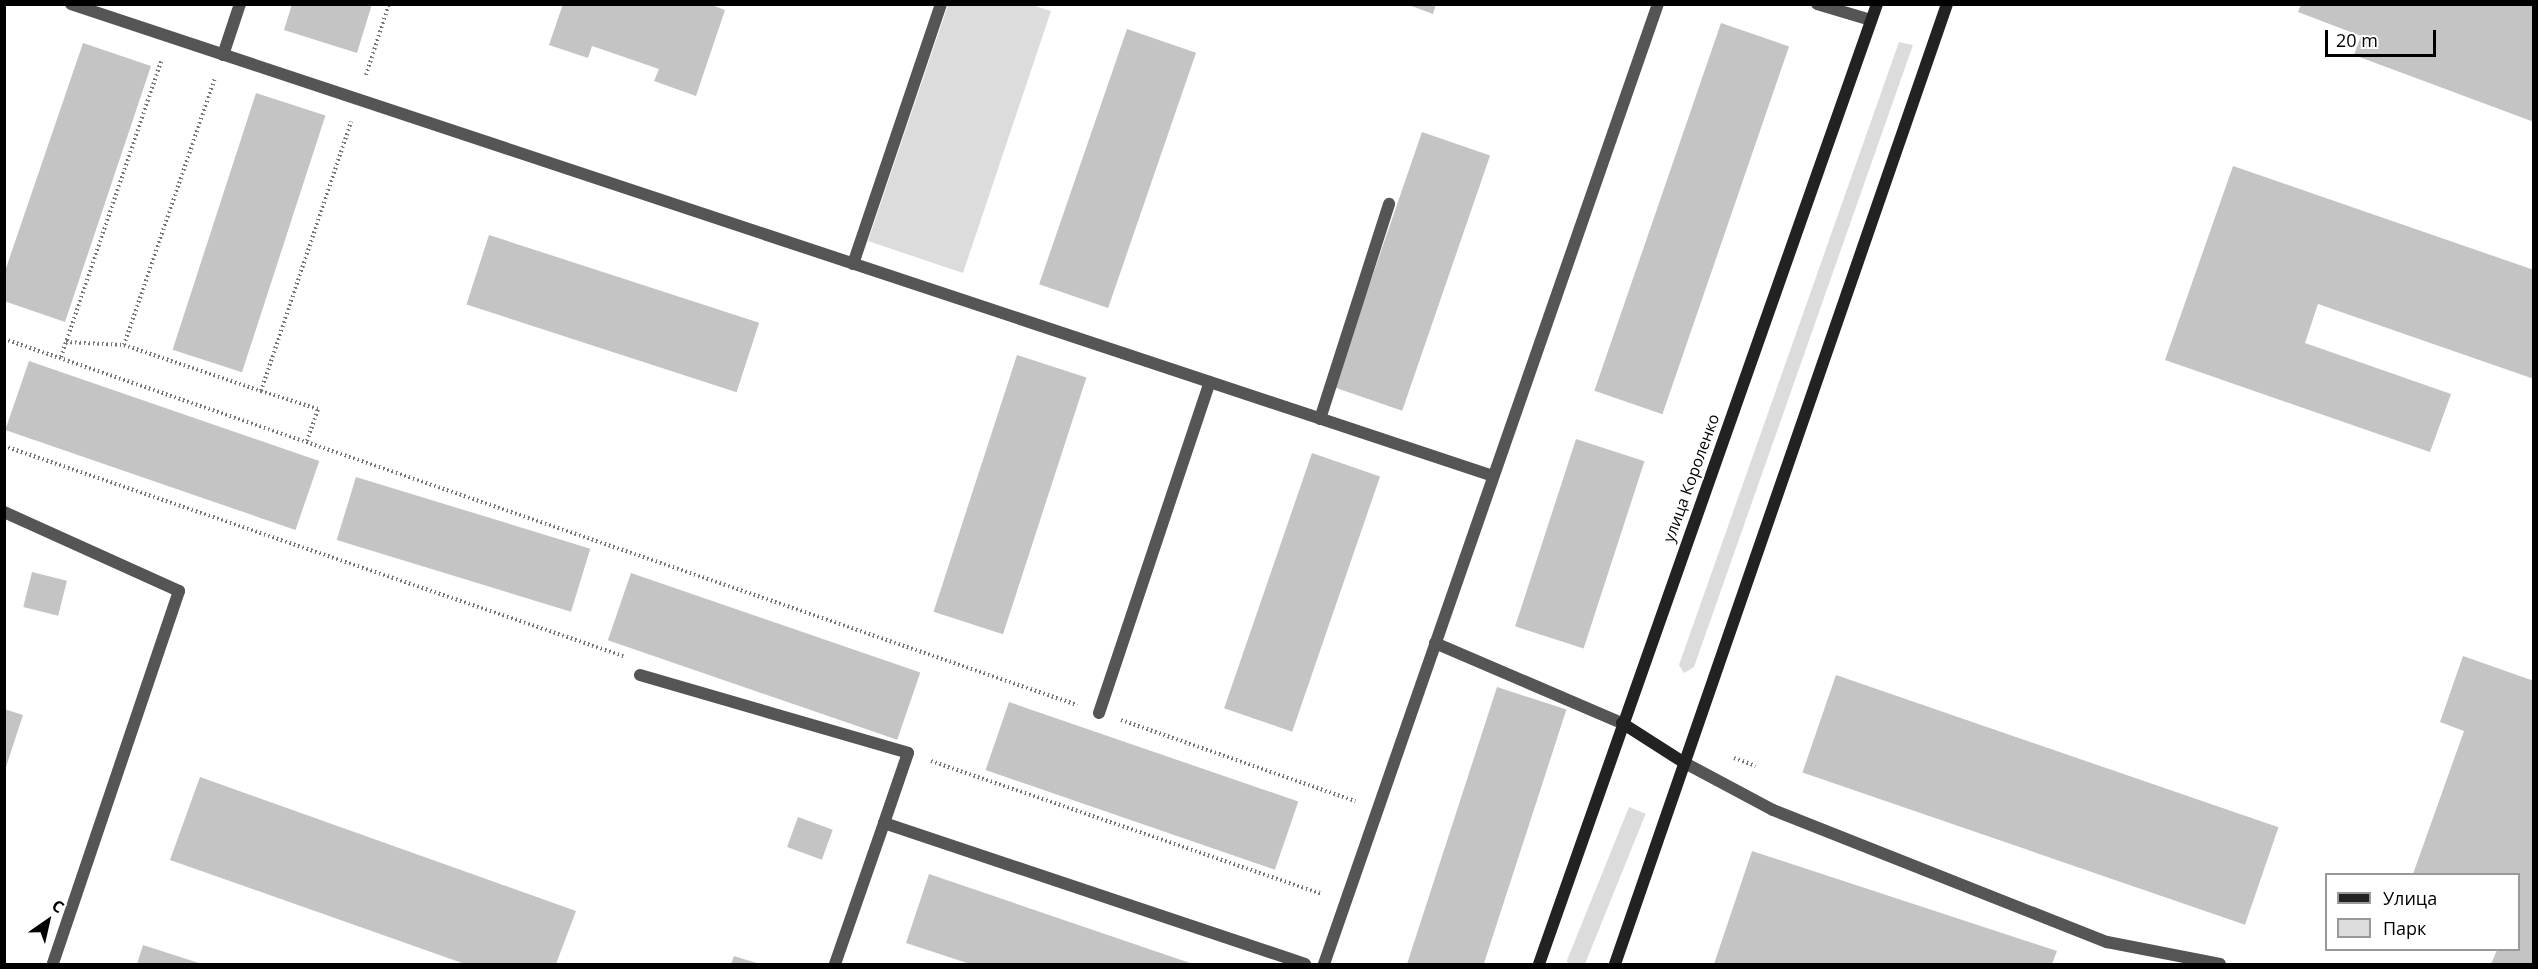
<!DOCTYPE html>
<html>
<head>
<meta charset="utf-8">
<style>
	body { margin:0 }
	#map { position:relative; width:2538px; height:969px; overflow:hidden; background:#fff; font-family:"Open Sans",sans-serif }
	div>[style] { position:absolute }
	.green>* { inset:0; background:#dcdcdc; transform-origin:0 0 }
	.building>* { inset:0; background:#c4c4c4; transform-origin:0 0 }
	.path>* { height:4px; margin-top:-2px; transform-origin:0; background:repeating-linear-gradient(90deg,#777 0 1.5px,transparent 0 4.5px) }
	.lane>* { height:12px; margin:-6px; padding:0 6px; transform-origin:6px; border-radius:6px; background:#555 }
	.secondary>* { height:12px; margin:-6px; padding:0 6px; transform-origin:6px; border-radius:6px; background:#222 }
	span { translate:-50% -50%; white-space:nowrap; text-align:center; line-height:1.15; -webkit-text-stroke:4.5px #fff; paint-order:stroke }
	.street-label { font-size:16px; color:#000 }
	.frame { position:absolute; inset:0; border:6px solid #000; pointer-events:none }
	.legend { position:absolute; left:2325px; top:873px; width:195px; height:78px; box-sizing:border-box; background:#fff; border:2px solid #999; margin:0; padding:8px 10px; list-style:none; font-size:18px; color:#000 }
	.legend li { display:flex; align-items:center; gap:12px; height:30px }
	.legend b { width:30px; border:2px solid #999 }
	.north { position:absolute; left:18px; top:891px; width:60px; height:60px; -webkit-text-stroke:4px #fff; paint-order:stroke; rotate:34deg; font-size:16px; font-weight:700; line-height:24px; text-align:center; color:#000 }
	.north::after { content:''; display:block; margin:auto; width:21px; height:27px; background:#000; clip-path:polygon(50% 0,100% 100%,50% 72%,0 100%) }
	.scale { position:absolute; left:2325px; top:30px; width:111px; height:27px; box-sizing:border-box; border:3px solid #000; border-top:0; padding-left:8px; font-size:18px; line-height:21px; white-space:nowrap; color:#000; -webkit-text-stroke:4px #fff; paint-order:stroke }
</style>
</head>
<body>
<div id="map">
	<div class="green">
		<i style="clip-path:polygon(948px 5px,1032px 5px,1051px 11px,963px 273px,868px 241px)"></i>
		<i style="clip-path:polygon(1899px 42px,1913px 45px,1694px 667px,1684px 673px,1679px 665px)"></i>
		<i style="left:1629px;top:807px;width:18px;height:167px;rotate:22deg"></i>
	</div>
	<div class="building">
		<i style="clip-path:polygon(292px 4px,372px 4px,357px 53px,284px 30px)"></i>
		<i style="clip-path:polygon(563px 4px,709px 4px,725px 10px,696px 96px,654px 81px,659px 69px,592px 46px,588px 58px,549px 45px)"></i>
		<i style="clip-path:polygon(1406px 4px,1436px 4px,1433px 14px)"></i>
		<i style="clip-path:polygon(2301px 4px,2534px 4px,2534px 122px,2354px 55px,2361px 36px,2298px 12px)"></i>
		<i style="left:1721px;top:23px;width:72px;height:389px;rotate:19deg"></i>
		<i style="left:1127px;top:29px;width:73px;height:270px;rotate:19deg"></i>
		<i style="clip-path:polygon(83px 43px,151px 66px,65px 322px,4px 301px,4px 274px)"></i>
		<i style="left:256px;top:93px;width:73px;height:270px;rotate:18deg"></i>
		<i style="left:1422px;top:132px;width:72px;height:270px;rotate:19deg"></i>
		<i style="clip-path:polygon(2233px 166px,2534px 270px,2534px 379px,2318px 304px,2305px 343px,2451px 394px,2430px 452px,2165px 360px)"></i>
		<i style="left:489px;top:235px;width:284px;height:73px;rotate:18deg"></i>
		<i style="left:1017px;top:355px;width:73px;height:270px;rotate:18deg"></i>
		<i style="left:29px;top:361px;width:307px;height:73px;rotate:19deg"></i>
		<i style="left:1576px;top:439px;width:72px;height:197px;rotate:18deg"></i>
		<i style="left:1312px;top:453px;width:72px;height:270px;rotate:19deg"></i>
		<i style="left:356px;top:477px;width:245px;height:66px;rotate:17deg"></i>
		<i style="left:32px;top:572px;width:36px;height:36px;rotate:14deg"></i>
		<i style="left:631px;top:573px;width:306px;height:71px;rotate:19deg"></i>
		<i style="clip-path:polygon(2463px 656px,2534px 681px,2534px 964px,2491px 964px,2497px 950px,2518px 950px,2518px 874px,2413px 874px,2464px 731px,2440px 722px)"></i>
		<i style="left:1836px;top:675px;width:468px;height:103px;rotate:19deg"></i>
		<i style="left:1497px;top:687px;width:73px;height:292px;rotate:18deg"></i>
		<i style="left:1009px;top:702px;width:306px;height:72px;rotate:19deg"></i>
		<i style="clip-path:polygon(4px 709px,23px 715px,5px 770px,4px 770px)"></i>
		<i style="clip-path:polygon(200px 777px,576px 911px,556px 964px,465px 964px,170px 860px)"></i>
		<i style="left:798px;top:817px;width:37px;height:32px;rotate:20deg"></i>
		<i style="clip-path:polygon(1752px 851px,2057px 951px,2052px 964px,1714px 964px)"></i>
		<i style="clip-path:polygon(929px 874px,1193px 964px,970px 964px,906px 943px)"></i>
		<i style="clip-path:polygon(143px 945px,202px 964px,137px 964px)"></i>
		<i style="clip-path:polygon(734px 956px,760px 964px,731px 964px)"></i>
	</div>
	<div class="path">
		<i style="left:366px;top:75px;width:75px;rotate:-72.1deg"></i>
		<i style="left:4px;top:339px;width:1134px;rotate:18.83deg"></i>
		<i style="left:66px;top:342px;width:58px;rotate:3deg"></i>
		<i style="left:124px;top:345px;width:282px;rotate:-71.2deg"></i>
		<i style="left:124px;top:345px;width:145px;rotate:18.6deg"></i>
		<i style="left:61px;top:357px;width:315px;rotate:-71.3deg"></i>
		<i style="left:307px;top:441px;width:34px;rotate:-71deg"></i>
		<i style="left:318px;top:409px;width:60px;rotate:-162.5deg"></i>
		<i style="left:261px;top:391px;width:284px;rotate:-71.5deg"></i>
		<i style="left:4px;top:446px;width:654px;rotate:18.74deg"></i>
		<i style="left:1121px;top:720px;width:248px;rotate:19.1deg"></i>
		<i style="left:1734px;top:758px;width:23px;rotate:20deg"></i>
		<i style="left:931px;top:761px;width:413px;rotate:18.8deg"></i>
	</div>
	<div class="lane">
		<i style="left:71px;top:4px;width:1498px;rotate:18.36deg"></i>
		<i style="left:1817px;top:4px;width:56px;rotate:16.5deg"></i>
		<i style="left:223px;top:55px;width:54px;rotate:-71.6deg"></i>
		<i style="left:853px;top:264px;width:274px;rotate:-71.3deg"></i>
		<i style="left:1320px;top:419px;width:226px;rotate:-72.2deg"></i>
		<i style="left:4px;top:512px;width:192px;rotate:24.3deg"></i>
		<i style="left:179px;top:591px;width:394px;rotate:108.7deg"></i>
		<i style="left:1435px;top:643px;width:203px;rotate:23.2deg"></i>
		<i style="left:640px;top:675px;width:279px;rotate:16.2deg"></i>
		<i style="left:908px;top:753px;width:74px;rotate:108.9deg"></i>
		<i style="left:1099px;top:713px;width:349px;rotate:-71.5deg"></i>
		<i style="left:1683px;top:762px;width:102px;rotate:28.1deg"></i>
		<i style="left:1773px;top:810px;width:359px;rotate:21.6deg"></i>
		<i style="left:2107px;top:942px;width:115px;rotate:11deg"></i>
		<i style="left:835px;top:964px;width:149px;rotate:-70.8deg"></i>
		<i style="left:884px;top:823px;width:444px;rotate:18.5deg"></i>
		<i style="left:1324px;top:964px;width:1016px;rotate:-70.82deg"></i>
	</div>
	<div class="secondary">
		<i style="left:1622px;top:723px;width:72px;rotate:32.6deg"></i>
		<i style="left:1539px;top:964px;width:1018px;rotate:-70.6deg"></i>
		<i style="left:1615px;top:964px;width:1016px;rotate:-70.92deg"></i>
	</div>
	<div class="street-label">
		<span style="left:1691px;top:478px;rotate:-70deg">улица Короленко</span>
	</div>
	<div class="frame"></div>
	<ul class="legend">
	<li><b style="height:8px;background:#222"></b>Улица</li>
	<li><b style="height:16px;background:#dcdcdc"></b>Парк</li>
	</ul>
	<div class="north">С</div>
	<div class="scale">20 m</div>
</div>
</body>
</html>
